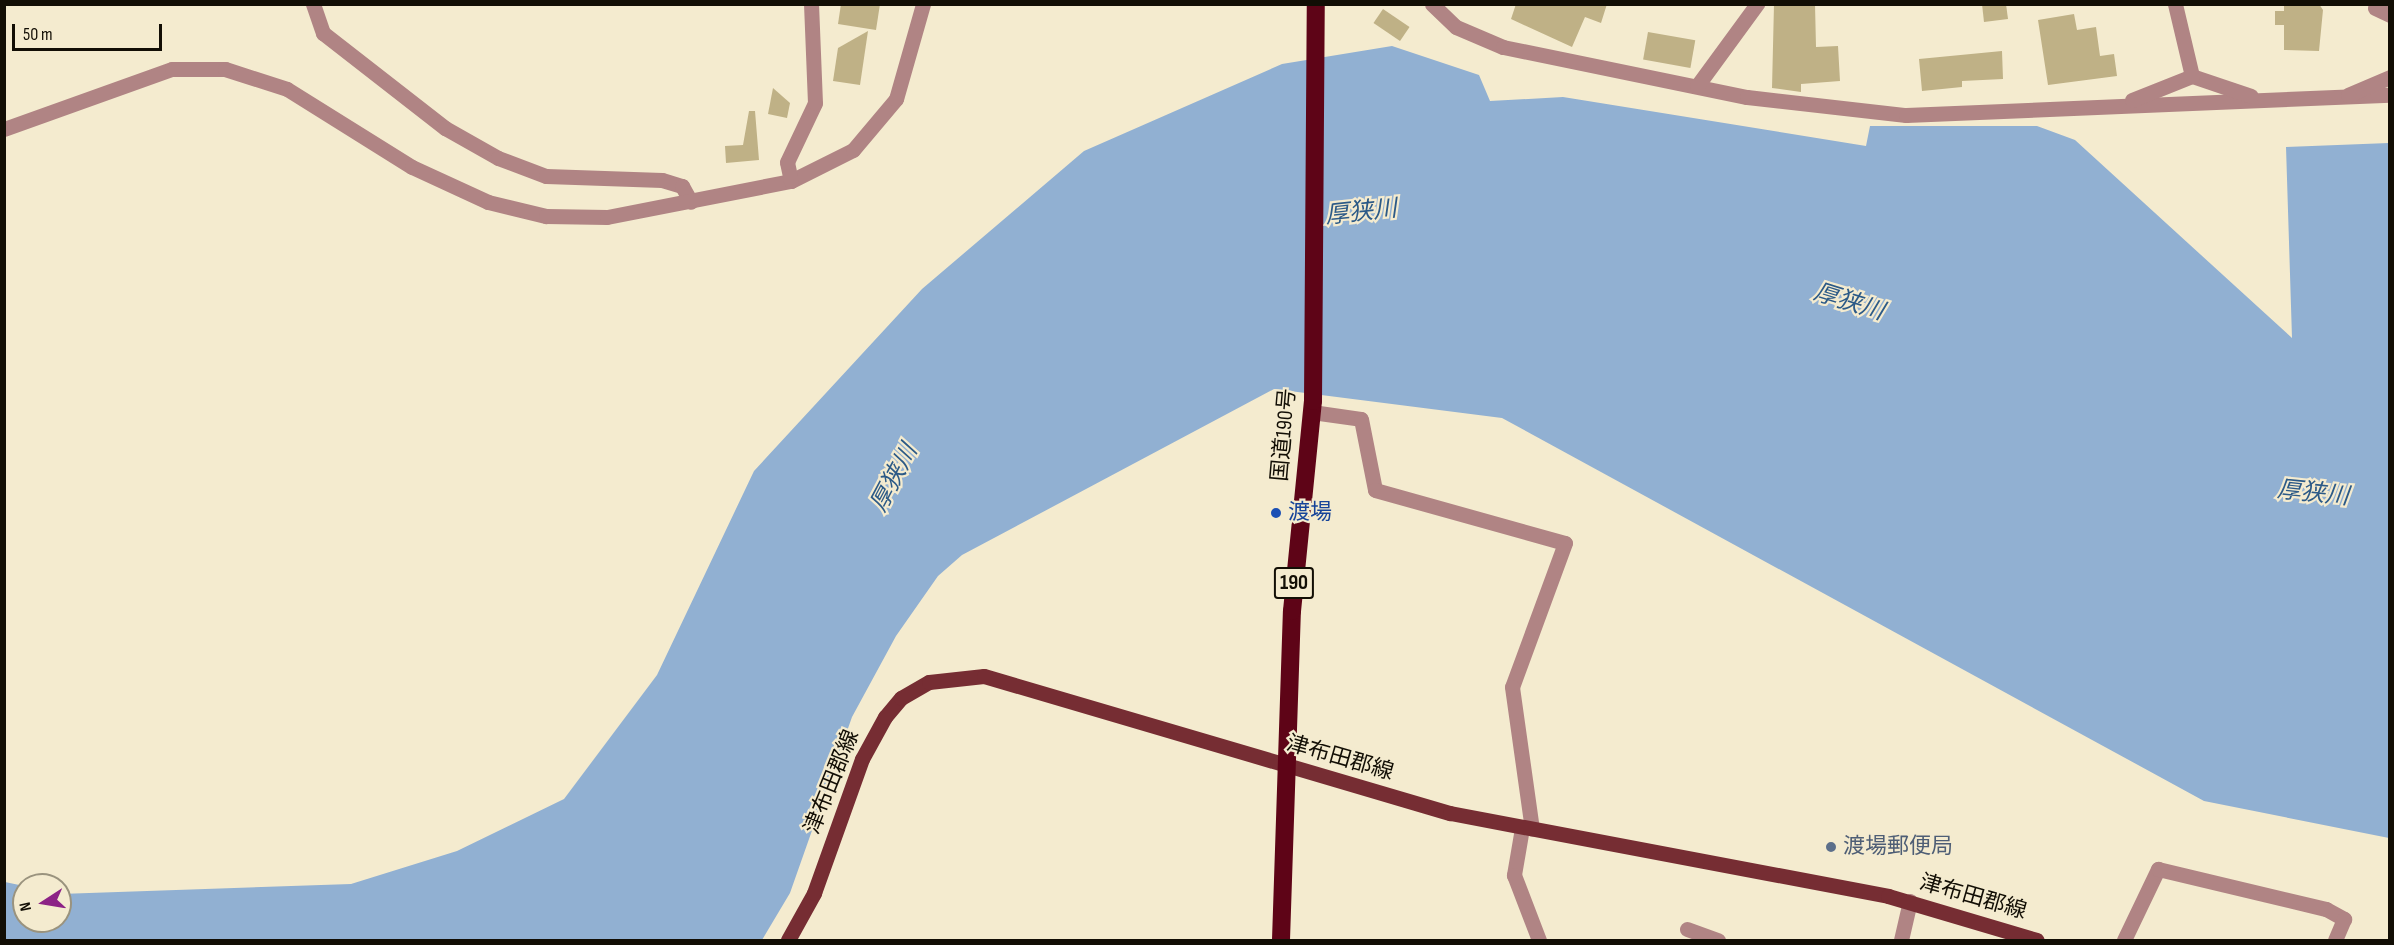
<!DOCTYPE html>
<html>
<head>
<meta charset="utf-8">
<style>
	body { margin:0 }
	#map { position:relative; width:2394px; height:945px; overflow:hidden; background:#f4ebcf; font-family:"Sofia Sans Condensed","Noto Sans JP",sans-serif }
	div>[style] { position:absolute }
	.water>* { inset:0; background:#91b0d2 }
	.building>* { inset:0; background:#bfb186; transform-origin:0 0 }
	.minor>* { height:15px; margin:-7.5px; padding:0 7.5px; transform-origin:7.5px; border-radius:7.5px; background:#b08484 }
	.major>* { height:15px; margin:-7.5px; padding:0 7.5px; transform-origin:7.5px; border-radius:7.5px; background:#762d33 }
	.highway>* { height:18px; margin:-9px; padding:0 9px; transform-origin:9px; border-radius:9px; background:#5e0417 }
	.dots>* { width:16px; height:16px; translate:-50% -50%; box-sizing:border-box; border:3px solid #f4ebcf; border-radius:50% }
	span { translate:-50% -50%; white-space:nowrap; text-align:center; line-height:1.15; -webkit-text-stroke:4.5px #f4ebcf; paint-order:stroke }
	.shield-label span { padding:2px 4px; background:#f4ebcf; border:2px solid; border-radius:4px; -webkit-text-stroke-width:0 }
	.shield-label { font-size:21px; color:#120e05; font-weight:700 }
	.street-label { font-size:22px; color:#120e05 }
	.transit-label { font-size:22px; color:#164399 }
	.left { translate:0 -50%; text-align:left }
	.service-label { font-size:22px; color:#4e5e75 }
	.water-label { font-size:24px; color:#2c5a87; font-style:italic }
	.frame { position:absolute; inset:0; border:6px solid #120e05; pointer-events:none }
	.north { position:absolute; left:12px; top:873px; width:60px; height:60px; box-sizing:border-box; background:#f4ebcf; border:2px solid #9a937e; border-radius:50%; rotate:258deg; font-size:16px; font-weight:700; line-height:24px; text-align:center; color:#120e05 }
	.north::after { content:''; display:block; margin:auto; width:21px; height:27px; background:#8c2286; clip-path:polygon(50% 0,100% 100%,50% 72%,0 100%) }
	.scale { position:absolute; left:12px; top:24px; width:150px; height:27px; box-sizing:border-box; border:3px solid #120e05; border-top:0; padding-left:8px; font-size:18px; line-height:21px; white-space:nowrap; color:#120e05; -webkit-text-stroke:4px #f4ebcf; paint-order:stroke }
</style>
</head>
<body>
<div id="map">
	<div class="water">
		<i style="clip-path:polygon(1392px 46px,1479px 75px,1490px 101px,1563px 97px,1866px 146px,1870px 126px,2037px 126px,2075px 140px,2292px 338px,2286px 147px,2389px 143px,2389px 838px,2204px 801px,1502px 418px,1274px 389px,962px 555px,938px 576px,896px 636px,852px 717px,790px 893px,762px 940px,5px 940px,5px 882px,24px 886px,24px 921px,60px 921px,60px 894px,351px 884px,457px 851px,564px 799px,657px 675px,754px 471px,922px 289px,1084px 151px,1282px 64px)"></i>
	</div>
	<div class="building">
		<i style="clip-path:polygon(841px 4px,880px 4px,876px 30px,838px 24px)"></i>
		<i style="clip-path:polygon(1516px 4px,1607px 4px,1601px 23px,1585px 17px,1572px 47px,1511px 19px)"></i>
		<i style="clip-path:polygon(1774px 4px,1815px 4px,1816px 47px,1838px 46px,1840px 81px,1801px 84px,1801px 92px,1772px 88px)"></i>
		<i style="clip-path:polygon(1982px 4px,2006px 4px,2008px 19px,1984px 22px)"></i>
		<i style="clip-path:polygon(2284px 4px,2319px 4px,2323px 10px,2319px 51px,2284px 50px,2284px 25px,2275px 25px,2275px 11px,2284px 11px)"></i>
		<i style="left:1383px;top:9px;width:32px;height:17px;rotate:34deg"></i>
		<i style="clip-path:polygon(2074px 14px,2077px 30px,2096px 27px,2100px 56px,2114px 54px,2117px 76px,2048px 85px,2038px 20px)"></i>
		<i style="clip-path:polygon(868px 31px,860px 85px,833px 81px,838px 48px)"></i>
		<i style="left:1648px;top:32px;width:48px;height:28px;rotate:10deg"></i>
		<i style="clip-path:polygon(2002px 51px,2003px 79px,1962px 81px,1962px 87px,1922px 91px,1919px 59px)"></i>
		<i style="clip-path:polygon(773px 88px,790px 103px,787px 118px,768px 114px)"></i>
		<i style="clip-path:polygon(749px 111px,755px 111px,759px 160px,726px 163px,725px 146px,743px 145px)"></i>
	</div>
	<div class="minor">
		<i style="left:313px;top:4px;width:31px;rotate:71deg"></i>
		<i style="left:323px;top:33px;width:155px;rotate:37.9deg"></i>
		<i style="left:445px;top:128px;width:61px;rotate:29.5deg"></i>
		<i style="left:498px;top:158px;width:51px;rotate:20.6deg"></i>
		<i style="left:546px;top:176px;width:116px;rotate:2deg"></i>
		<i style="left:662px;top:180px;width:21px;rotate:17deg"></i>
		<i style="left:682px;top:186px;width:18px;rotate:61deg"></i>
		<i style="left:1432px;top:4px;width:33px;rotate:44deg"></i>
		<i style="left:1456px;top:27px;width:51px;rotate:23.1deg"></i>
		<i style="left:1503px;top:47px;width:249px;rotate:11.6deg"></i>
		<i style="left:1747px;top:97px;width:160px;rotate:6.5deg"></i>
		<i style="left:1906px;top:115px;width:484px;rotate:-2.4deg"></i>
		<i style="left:2375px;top:8px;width:17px;rotate:25deg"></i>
		<i style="left:2192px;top:76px;width:62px;rotate:18.7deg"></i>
		<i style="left:1697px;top:86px;width:102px;rotate:-53.8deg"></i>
		<i style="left:2348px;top:95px;width:46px;rotate:-23.2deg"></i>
		<i style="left:2132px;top:100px;width:65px;rotate:-21.8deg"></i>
		<i style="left:2192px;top:76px;width:74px;rotate:-103.3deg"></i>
		<i style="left:4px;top:129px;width:178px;rotate:-19.7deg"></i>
		<i style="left:172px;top:69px;width:53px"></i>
		<i style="left:225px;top:69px;width:65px;rotate:17.9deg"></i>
		<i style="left:287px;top:89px;width:147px;rotate:32deg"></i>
		<i style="left:412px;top:167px;width:84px;rotate:24.7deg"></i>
		<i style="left:488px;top:202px;width:60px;rotate:13.6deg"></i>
		<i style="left:546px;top:216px;width:61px;rotate:0.9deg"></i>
		<i style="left:607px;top:217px;width:187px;rotate:-11.1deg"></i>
		<i style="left:791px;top:181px;width:69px;rotate:-26.6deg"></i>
		<i style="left:853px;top:150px;width:67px;rotate:-49.9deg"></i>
		<i style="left:896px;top:99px;width:99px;rotate:-74.1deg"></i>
		<i style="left:791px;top:181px;width:19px;rotate:-102deg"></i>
		<i style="left:787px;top:162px;width:65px;rotate:-64.6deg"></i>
		<i style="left:815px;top:103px;width:99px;rotate:-92.3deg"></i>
		<i style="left:1312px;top:412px;width:49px;rotate:8.1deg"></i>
		<i style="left:1361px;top:419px;width:72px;rotate:78.8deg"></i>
		<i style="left:1375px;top:490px;width:197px;rotate:15.6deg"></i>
		<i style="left:1565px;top:543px;width:153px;rotate:110.2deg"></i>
		<i style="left:1512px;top:687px;width:143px;rotate:82deg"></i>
		<i style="left:1522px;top:828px;width:48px;rotate:99.7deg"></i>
		<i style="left:1514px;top:875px;width:70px;rotate:69deg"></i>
		<i style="left:1687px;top:929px;width:33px;rotate:20deg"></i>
		<i style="left:1901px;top:940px;width:40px;rotate:-77deg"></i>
		<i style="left:2124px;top:940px;width:79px;rotate:-64.4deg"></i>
		<i style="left:2158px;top:869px;width:173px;rotate:13.4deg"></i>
		<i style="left:2326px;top:909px;width:21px;rotate:29deg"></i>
		<i style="left:2344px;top:919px;width:23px;rotate:113deg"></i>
	</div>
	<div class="major">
		<i style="left:788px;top:940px;width:54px;rotate:-61deg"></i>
		<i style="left:814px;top:893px;width:142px;rotate:-70.3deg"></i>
		<i style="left:862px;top:759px;width:48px;rotate:-61.3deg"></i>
		<i style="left:885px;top:717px;width:25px;rotate:-50deg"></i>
		<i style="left:901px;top:698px;width:32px;rotate:-30deg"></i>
		<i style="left:929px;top:682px;width:55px;rotate:-6.2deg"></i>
		<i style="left:984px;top:676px;width:486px;rotate:16.4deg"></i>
		<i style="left:1450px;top:813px;width:446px;rotate:10.7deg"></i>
		<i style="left:1888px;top:896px;width:155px;rotate:16.5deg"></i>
	</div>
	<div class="highway">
		<i style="left:1281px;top:940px;width:329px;rotate:-88.1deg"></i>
		<i style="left:1292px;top:611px;width:211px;rotate:-84.3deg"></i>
		<i style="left:1313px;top:401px;width:397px;rotate:-89.6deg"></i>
	</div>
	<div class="dots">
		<i style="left:1276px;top:513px;background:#1a4fb4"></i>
		<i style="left:1831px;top:847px;background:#5c6f8a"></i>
	</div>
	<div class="shield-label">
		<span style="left:1294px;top:583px">190</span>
	</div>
	<div class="street-label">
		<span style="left:1284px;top:435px;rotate:-85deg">国道190号</span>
		<span style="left:1340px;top:758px;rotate:16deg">津布田郡線</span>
		<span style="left:832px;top:782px;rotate:-68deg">津布田郡線</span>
		<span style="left:1973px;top:897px;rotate:16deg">津布田郡線</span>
	</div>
	<div class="transit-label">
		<span class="left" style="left:1288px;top:513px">渡場</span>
	</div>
	<div class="service-label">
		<span class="left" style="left:1843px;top:847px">渡場郵便局</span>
	</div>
	<div class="water-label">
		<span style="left:1361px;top:212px;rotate:-6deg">厚狭川</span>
		<span style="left:1849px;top:302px;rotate:17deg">厚狭川</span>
		<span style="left:894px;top:478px;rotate:-62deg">厚狭川</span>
		<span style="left:2313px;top:493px;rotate:6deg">厚狭川</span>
	</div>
	<div class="frame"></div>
	<div class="north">N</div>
	<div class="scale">50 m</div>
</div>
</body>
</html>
